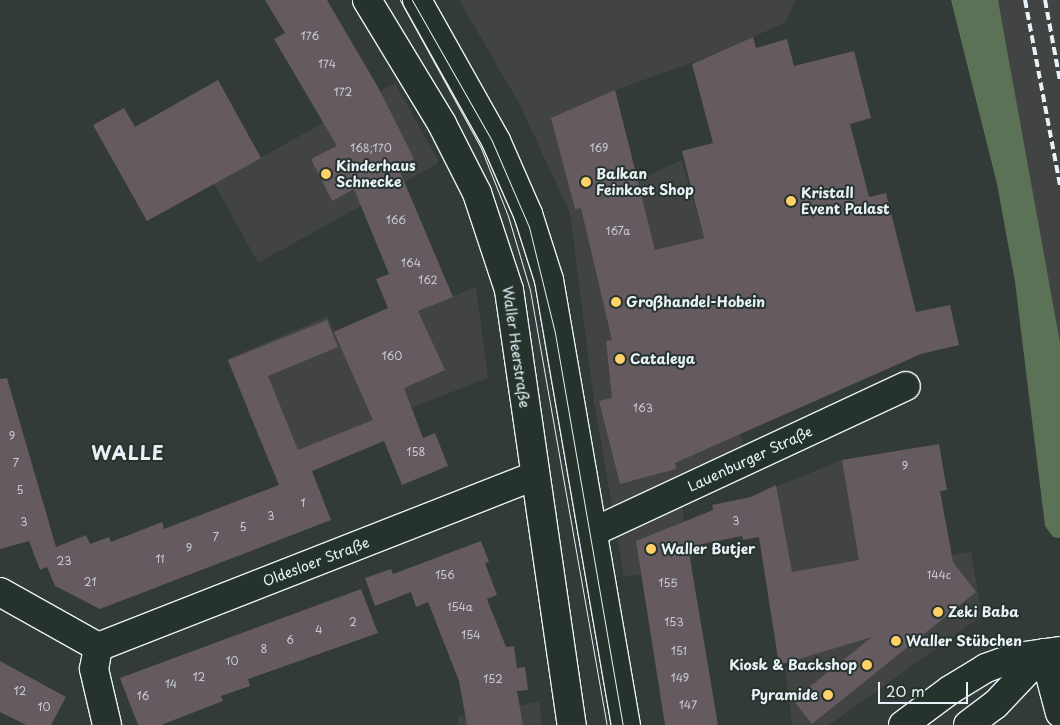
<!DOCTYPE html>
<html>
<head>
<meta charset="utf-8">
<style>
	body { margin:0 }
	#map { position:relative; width:1060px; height:725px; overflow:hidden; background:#323b37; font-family:"Playpen Sans",sans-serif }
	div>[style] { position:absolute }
	.built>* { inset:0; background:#414443; transform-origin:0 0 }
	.green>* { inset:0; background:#5c7257 }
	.building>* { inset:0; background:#645a60 }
	.roads { filter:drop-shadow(1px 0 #e8f1f8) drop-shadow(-1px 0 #e8f1f8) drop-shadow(0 1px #e8f1f8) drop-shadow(0 -1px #e8f1f8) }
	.minor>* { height:28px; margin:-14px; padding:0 14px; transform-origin:14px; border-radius:14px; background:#26332d }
	.major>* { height:28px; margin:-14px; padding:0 14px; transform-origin:14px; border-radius:14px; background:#26332d }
	.tram>* { height:1px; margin:-0.5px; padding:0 0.5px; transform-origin:0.5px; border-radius:0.5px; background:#e8f1f8 }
	.rail>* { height:4px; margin-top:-2px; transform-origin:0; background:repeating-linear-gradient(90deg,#e8f1f8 0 8px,transparent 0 12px) }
	.dots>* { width:14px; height:14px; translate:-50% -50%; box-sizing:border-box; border:2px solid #26332d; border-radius:50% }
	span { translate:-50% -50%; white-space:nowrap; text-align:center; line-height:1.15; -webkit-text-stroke:4px #26332d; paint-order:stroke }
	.number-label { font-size:11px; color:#c7cbd2 }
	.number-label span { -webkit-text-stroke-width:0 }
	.poi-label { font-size:14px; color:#e8f1f8; font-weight:700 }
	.left { translate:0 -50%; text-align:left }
	.right { translate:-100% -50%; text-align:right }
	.street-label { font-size:14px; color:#e8f1f8 }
	.district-label { font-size:19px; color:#e8f1f8; font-weight:700; letter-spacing:1px }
	.scale { position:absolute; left:878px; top:682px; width:90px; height:22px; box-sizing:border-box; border:2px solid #e8f1f8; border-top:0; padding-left:6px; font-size:15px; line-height:18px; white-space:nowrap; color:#e8f1f8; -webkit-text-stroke:4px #26332d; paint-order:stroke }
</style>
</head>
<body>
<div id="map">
	<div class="built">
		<i style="clip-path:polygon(459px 0,796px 0,785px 23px,692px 63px,615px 90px,638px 180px,682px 160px,704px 238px,685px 242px,744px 446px,677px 477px,692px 566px,624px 577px,594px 401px,570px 213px,519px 103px)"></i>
		<i style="clip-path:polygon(990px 0,1060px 0,1060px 414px)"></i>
		<i style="left:395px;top:83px;width:91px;height:207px;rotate:61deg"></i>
		<i style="clip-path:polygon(476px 287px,488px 378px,269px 463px,227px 359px,328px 316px,334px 331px,388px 308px,407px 315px)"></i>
		<i style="clip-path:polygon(842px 460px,881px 534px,946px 523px,951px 550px,860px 566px,842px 563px,766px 577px,751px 497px)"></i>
		<i style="clip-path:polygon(971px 552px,982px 616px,829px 725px,792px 725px,785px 668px,919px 560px)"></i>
		<i style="clip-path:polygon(539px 702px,542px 725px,458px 725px,458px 717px)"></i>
	</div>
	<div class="green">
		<i style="clip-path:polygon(951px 0,998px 0,1060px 343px,1060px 538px,1053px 537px,1045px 526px,1015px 282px,997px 184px)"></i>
	</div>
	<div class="building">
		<i style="clip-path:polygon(265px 0,327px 0,379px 89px,414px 159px,398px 167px,453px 297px,418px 311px,445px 370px,404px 388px,423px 438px,435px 433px,448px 466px,402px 485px,384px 441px,312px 471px,331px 520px,100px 609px,55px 586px,47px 567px,40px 570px,29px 541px,0 549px,0 379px,7px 378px,56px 547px,86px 535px,90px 544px,109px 537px,111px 542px,162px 522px,164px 529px,279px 485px,228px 360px,327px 320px,338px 347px,268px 376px,298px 450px,373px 420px,334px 332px,388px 308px,376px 279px,389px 274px,354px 189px,332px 201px,311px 159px,337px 146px,274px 39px,285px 33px)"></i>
		<i style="clip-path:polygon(753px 37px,756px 48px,787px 39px,794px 66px,854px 51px,871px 118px,850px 124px,869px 197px,886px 193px,916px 312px,950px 305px,959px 345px,921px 354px,675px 463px,676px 469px,620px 484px,599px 401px,612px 398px,606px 341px,612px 340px,581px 208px,575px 209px,551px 118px,615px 90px,655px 250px,704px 238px,682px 151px,713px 143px,692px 64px)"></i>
		<i style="clip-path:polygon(218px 80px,261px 158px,147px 221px,93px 125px,124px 108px,135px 127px)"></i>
		<i style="clip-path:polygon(939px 444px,947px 490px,940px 491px,953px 562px,976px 592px,812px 724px,793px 700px,872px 637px,779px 665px,759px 537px,743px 540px,742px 536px,688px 547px,718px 725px,665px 725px,636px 541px,713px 510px,712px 505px,751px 497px,776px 485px,792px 572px,859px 560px,842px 460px)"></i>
		<i style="clip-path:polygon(481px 541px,489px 562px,485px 563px,497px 595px,487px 599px,506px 647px,514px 646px,517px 668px,525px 667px,528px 690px,517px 691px,523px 725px,467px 725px,459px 681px,428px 602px,416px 607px,411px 592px,375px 606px,365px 578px,391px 569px,393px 574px)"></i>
		<i style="clip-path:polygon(361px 589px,378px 633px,248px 679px,250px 686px,221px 696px,223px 701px,161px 725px,138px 725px,120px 678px)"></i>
		<i style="clip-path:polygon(0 661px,66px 697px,51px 725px,26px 725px,0 712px)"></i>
	</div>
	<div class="roads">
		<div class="minor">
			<i style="left:593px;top:532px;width:345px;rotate:-25deg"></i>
			<i style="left:0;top:592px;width:112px;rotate:29.3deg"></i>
			<i style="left:98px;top:647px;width:468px;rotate:-21.4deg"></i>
			<i style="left:98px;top:647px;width:22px;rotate:100deg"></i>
			<i style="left:94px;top:669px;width:57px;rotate:76.9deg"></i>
			<i style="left:1044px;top:653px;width:62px;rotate:75.1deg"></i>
		</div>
		<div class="major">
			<i style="left:367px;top:0;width:145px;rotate:58.8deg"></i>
			<i style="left:442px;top:124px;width:77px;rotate:63.1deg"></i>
			<i style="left:477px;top:193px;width:102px;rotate:71.7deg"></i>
			<i style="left:509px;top:290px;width:440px;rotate:81.8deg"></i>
			<i style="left:417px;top:0;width:162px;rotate:60.7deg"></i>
			<i style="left:496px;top:141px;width:80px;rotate:66.3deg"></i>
			<i style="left:528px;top:214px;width:69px;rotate:72.3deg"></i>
			<i style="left:549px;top:280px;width:452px;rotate:80.2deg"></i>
			<i style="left:903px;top:725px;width:59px;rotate:-36.7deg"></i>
			<i style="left:950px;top:690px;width:42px;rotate:-31.4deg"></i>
			<i style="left:986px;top:668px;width:33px;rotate:-20deg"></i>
			<i style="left:1017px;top:657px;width:43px;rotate:-7.9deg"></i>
			<i style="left:968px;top:725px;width:34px;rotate:-37deg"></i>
			<i style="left:995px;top:705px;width:71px;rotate:-46.7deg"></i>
		</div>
	</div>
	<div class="tram">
		<i style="left:400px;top:0;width:169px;rotate:61.3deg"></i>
		<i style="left:481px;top:148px;width:73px;rotate:68.3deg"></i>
		<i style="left:508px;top:216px;width:77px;rotate:73.4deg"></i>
		<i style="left:530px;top:290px;width:442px;rotate:80deg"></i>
		<i style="left:412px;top:0;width:162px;rotate:60.4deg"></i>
		<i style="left:492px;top:141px;width:94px;rotate:66.7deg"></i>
		<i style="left:529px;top:227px;width:109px;rotate:76.2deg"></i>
		<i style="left:555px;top:333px;width:398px;rotate:80.2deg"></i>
	</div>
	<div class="rail">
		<i style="left:1025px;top:0;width:189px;rotate:79.3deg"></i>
		<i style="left:1045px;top:0;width:82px;rotate:79.5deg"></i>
	</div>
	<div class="dots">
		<i style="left:326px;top:174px;background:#ffd166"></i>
		<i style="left:586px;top:182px;background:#ffd166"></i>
		<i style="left:791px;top:201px;background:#ffd166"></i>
		<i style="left:616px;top:302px;background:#ffd166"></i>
		<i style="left:620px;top:359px;background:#ffd166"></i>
		<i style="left:651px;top:549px;background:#ffd166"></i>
		<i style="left:938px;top:612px;background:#ffd166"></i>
		<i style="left:896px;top:641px;background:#ffd166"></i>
		<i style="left:867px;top:665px;background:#ffd166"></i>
		<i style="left:828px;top:695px;background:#ffd166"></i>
	</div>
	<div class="number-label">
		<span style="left:310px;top:36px">176</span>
		<span style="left:327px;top:64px">174</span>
		<span style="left:343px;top:92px">172</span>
		<span style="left:371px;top:148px">168;170</span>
		<span style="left:599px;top:148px">169</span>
		<span style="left:396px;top:220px">166</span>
		<span style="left:618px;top:231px">167a</span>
		<span style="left:411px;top:263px">164</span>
		<span style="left:428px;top:280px">162</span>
		<span style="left:392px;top:356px">160</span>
		<span style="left:643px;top:408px">163</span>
		<span style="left:12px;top:436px">9</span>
		<span style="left:416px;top:452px">158</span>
		<span style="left:16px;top:463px">7</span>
		<span style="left:905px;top:466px">9</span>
		<span style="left:20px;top:490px">5</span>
		<span style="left:303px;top:503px">1</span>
		<span style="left:271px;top:516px">3</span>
		<span style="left:736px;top:521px">3</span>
		<span style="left:24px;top:522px">3</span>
		<span style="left:243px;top:527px">5</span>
		<span style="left:216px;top:537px">7</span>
		<span style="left:189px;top:548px">9</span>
		<span style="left:160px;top:559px">11</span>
		<span style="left:64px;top:561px">23</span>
		<span style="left:445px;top:575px">156</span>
		<span style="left:939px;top:575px">144c</span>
		<span style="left:90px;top:582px">21</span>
		<span style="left:668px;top:583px">155</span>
		<span style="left:460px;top:607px">154a</span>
		<span style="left:353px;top:622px">2</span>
		<span style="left:674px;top:622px">153</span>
		<span style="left:319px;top:630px">4</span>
		<span style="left:471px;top:635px">154</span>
		<span style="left:290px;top:640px">6</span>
		<span style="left:264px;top:649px">8</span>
		<span style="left:679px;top:651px">151</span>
		<span style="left:232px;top:661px">10</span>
		<span style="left:199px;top:677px">12</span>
		<span style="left:680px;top:678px">149</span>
		<span style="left:493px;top:679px">152</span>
		<span style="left:171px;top:684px">14</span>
		<span style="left:20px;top:691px">12</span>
		<span style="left:143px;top:696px">16</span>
		<span style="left:688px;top:705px">147</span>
		<span style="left:44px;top:707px">10</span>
	</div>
	<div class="poi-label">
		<span class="left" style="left:336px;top:174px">Kinderhaus<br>Schnecke</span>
		<span class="left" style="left:596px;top:182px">Balkan<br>Feinkost Shop</span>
		<span class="left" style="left:801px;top:201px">Kristall<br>Event Palast</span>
		<span class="left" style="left:626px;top:302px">Großhandel-Hobein</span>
		<span class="left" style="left:630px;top:359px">Cataleya</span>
		<span class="left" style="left:661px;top:549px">Waller Butjer</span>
		<span class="left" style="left:948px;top:612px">Zeki Baba</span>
		<span class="left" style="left:906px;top:641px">Waller Stübchen</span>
		<span class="right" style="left:857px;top:665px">Kiosk &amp; Backshop</span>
		<span class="right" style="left:818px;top:695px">Pyramide</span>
	</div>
	<div class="street-label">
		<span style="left:516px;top:347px;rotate:82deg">Waller Heerstraße</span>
		<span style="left:750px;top:459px;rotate:-25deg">Lauenburger Straße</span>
		<span style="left:316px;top:562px;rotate:-21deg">Oldesloer Straße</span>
	</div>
	<div class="district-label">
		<span style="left:128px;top:453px">WALLE</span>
	</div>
	<div class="scale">20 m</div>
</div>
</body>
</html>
